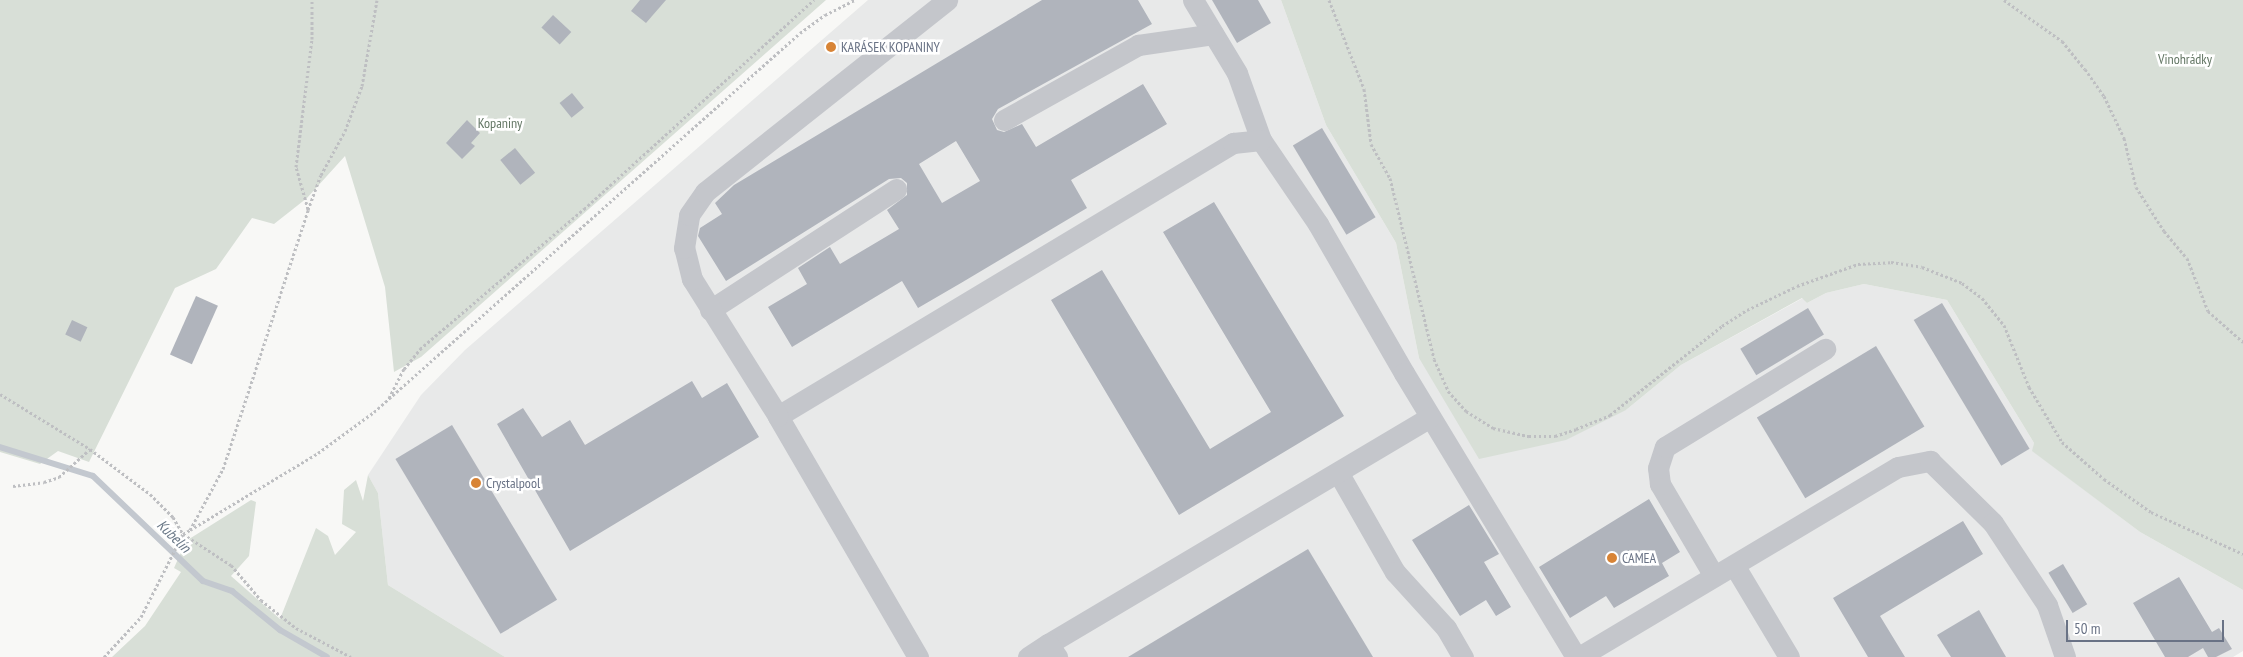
<!DOCTYPE html>
<html>
<head>
<meta charset="utf-8">
<style>
	body { margin:0 }
	#map { position:relative; width:2243px; height:657px; overflow:hidden; background:#f8f8f6; font-family:"PT Sans Narrow",sans-serif }
	div>[style] { position:absolute }
	.built>* { inset:0; background:#e8e9e9 }
	.green>* { inset:0; background:#d8dfd7 }
	.stream>* { height:6px; margin:-3px; padding:0 3px; transform-origin:3px; border-radius:3px; background:#c3c8cf }
	.building>* { inset:0; background:#b0b4bc; transform-origin:0 0 }
	.path>* { height:3px; margin-top:-1.5px; transform-origin:0; background:repeating-linear-gradient(90deg,#bebfc2 0 2.5px,transparent 0 5px) }
	.minor>* { height:21px; margin:-10.5px; padding:0 10.5px; transform-origin:10.5px; border-radius:10.5px; background:#c4c6cb }
	.dots>* { width:14px; height:14px; translate:-50% -50%; box-sizing:border-box; border:2px solid #fff; border-radius:50% }
	span { translate:-50% -50%; white-space:nowrap; text-align:center; line-height:1.15; -webkit-text-stroke:5px #fff; paint-order:stroke }
	.poi-label { font-size:14px; color:#697285 }
	.left { translate:0 -50%; text-align:left }
	.park-label { font-size:14px; color:#647765 }
	.water-label { font-size:15px; color:#6a7887; font-style:italic }
	.scale { position:absolute; left:2066px; top:620px; width:158px; height:22px; box-sizing:border-box; border:2px solid #697285; border-top:0; padding-left:6px; font-size:15px; line-height:18px; white-space:nowrap; color:#697285; -webkit-text-stroke:4px #fff; paint-order:stroke }
</style>
</head>
<body>
<div id="map">
	<div class="built">
		<i style="clip-path:polygon(868px 0,1281px 0,1326px 125px,1396px 243px,1419px 358px,1626px 410px,1681px 365px,1803px 298px,1807px 303px,1826px 293px,1864px 284px,1947px 300px,2034px 443px,2033px 451px,2140px 532px,2243px 590px,2243px 651px,2233px 657px,505px 657px,388px 585px,378px 493px,368px 475px,421px 395px,465px 350px)"></i>
	</div>
	<div class="green">
		<i style="clip-path:polygon(0 0,826px 0,421px 357px,394px 372px,385px 287px,345px 156px,307px 198px,274px 224px,252px 218px,216px 269px,175px 288px,89px 462px,58px 451px,40px 464px,0 452px)"></i>
		<i style="clip-path:polygon(1281px 0,2243px 0,2243px 590px,2140px 532px,2032px 451px,2034px 443px,1947px 300px,1864px 284px,1826px 293px,1807px 303px,1802px 298px,1681px 365px,1626px 410px,1566px 440px,1479px 459px,1419px 358px,1396px 243px,1326px 125px)"></i>
		<i style="clip-path:polygon(368px 475px,378px 493px,388px 585px,505px 657px,112px 657px,145px 626px,181px 572px,174px 568px,186px 541px,251px 500px,256px 502px,249px 556px,231px 576px,280px 619px,316px 528px,328px 536px,335px 555px,356px 532px,342px 524px,344px 490px,356px 480px,363px 501px)"></i>
	</div>
	<div class="stream">
		<i style="left:0;top:447px;width:97px;rotate:17.3deg"></i>
		<i style="left:93px;top:476px;width:152px;rotate:43.7deg"></i>
		<i style="left:203px;top:581px;width:31px;rotate:19deg"></i>
		<i style="left:232px;top:591px;width:62px;rotate:39.1deg"></i>
		<i style="left:280px;top:630px;width:54px;rotate:29.9deg"></i>
	</div>
	<div class="building">
		<i style="clip-path:polygon(640px 0,666px 0,646px 23px,631px 11px)"></i>
		<i style="clip-path:polygon(evenodd,1042px 0,1138px 0,1152px 24px,998px 109px,992px 119px,997px 130px,1004px 132px,1022px 124px,1036px 147px,1143px 84px,1167px 124px,1071px 180px,1087px 208px,961px 283px,918px 308px,902px 281px,792px 347px,768px 307px,807px 284px,798px 268px,830px 247px,840px 264px,899px 229px,887px 210px,907px 195px,907px 183px,901px 178px,889px 179px,726px 281px,698px 236px,700px 228px,722px 214px,715px 203px,734px 185px,1042px 0,956px 141px,980px 181px,942px 203px,919px 164px,956px 141px)"></i>
		<i style="clip-path:polygon(1212px 0,1258px 0,1271px 23px,1237px 43px)"></i>
		<i style="left:553px;top:15px;width:25px;height:17px;rotate:43deg"></i>
		<i style="left:572px;top:93px;width:19px;height:16px;rotate:51deg"></i>
		<i style="clip-path:polygon(467px 120px,480px 133px,471px 143px,475px 146px,462px 159px,446px 143px)"></i>
		<i style="left:1322px;top:128px;width:104px;height:34px;rotate:59deg"></i>
		<i style="left:515px;top:148px;width:32px;height:19px;rotate:51deg"></i>
		<i style="clip-path:polygon(1214px 202px,1344px 416px,1179px 515px,1051px 300px,1102px 270px,1210px 449px,1271px 412px,1163px 232px)"></i>
		<i style="left:196px;top:296px;width:24px;height:64px;rotate:24deg"></i>
		<i style="left:1942px;top:303px;width:170px;height:33px;rotate:59deg"></i>
		<i style="left:1808px;top:308px;width:31px;height:79px;rotate:59deg"></i>
		<i style="left:72px;top:320px;width:17px;height:16px;rotate:25deg"></i>
		<i style="left:1876px;top:346px;width:94px;height:139px;rotate:59deg"></i>
		<i style="clip-path:polygon(692px 381px,702px 398px,727px 383px,759px 437px,570px 551px,497px 424px,523px 408px,542px 437px,570px 420px,585px 445px)"></i>
		<i style="left:452px;top:425px;width:204px;height:66px;rotate:59deg"></i>
		<i style="clip-path:polygon(1649px 499px,1680px 552px,1662px 563px,1669px 576px,1614px 608px,1606px 596px,1570px 618px,1539px 567px)"></i>
		<i style="clip-path:polygon(1469px 505px,1499px 554px,1484px 562px,1511px 607px,1496px 616px,1486px 600px,1460px 616px,1412px 540px)"></i>
		<i style="clip-path:polygon(1963px 521px,1983px 554px,1880px 616px,1905px 657px,1868px 657px,1833px 598px)"></i>
		<i style="clip-path:polygon(1308px 549px,1373px 657px,1128px 657px)"></i>
		<i style="left:2063px;top:564px;width:47px;height:17px;rotate:59deg"></i>
		<i style="clip-path:polygon(2179px 577px,2212px 632px,2219px 628px,2232px 649px,2216px 657px,2208px 657px,2203px 648px,2188px 657px,2165px 657px,2133px 603px)"></i>
		<i style="clip-path:polygon(1979px 610px,2006px 657px,1951px 657px,1937px 635px)"></i>
	</div>
	<div class="path">
		<i style="left:1329px;top:0;width:96px;rotate:68.5deg"></i>
		<i style="left:1364px;top:89px;width:55px;rotate:82.7deg"></i>
		<i style="left:1371px;top:144px;width:39px;rotate:61deg"></i>
		<i style="left:1390px;top:178px;width:186px;rotate:76.3deg"></i>
		<i style="left:1434px;top:359px;width:35px;rotate:66deg"></i>
		<i style="left:1448px;top:391px;width:27px;rotate:48deg"></i>
		<i style="left:1466px;top:411px;width:32px;rotate:32deg"></i>
		<i style="left:1493px;top:428px;width:37px;rotate:13deg"></i>
		<i style="left:1529px;top:436px;width:26px"></i>
		<i style="left:1555px;top:436px;width:22px;rotate:-18deg"></i>
		<i style="left:1576px;top:429px;width:37px;rotate:-22deg"></i>
		<i style="left:1610px;top:415px;width:143px;rotate:-38.5deg"></i>
		<i style="left:1722px;top:326px;width:30px;rotate:-33deg"></i>
		<i style="left:1747px;top:310px;width:55px;rotate:-25.6deg"></i>
		<i style="left:1797px;top:286px;width:65px;rotate:-19.8deg"></i>
		<i style="left:1858px;top:264px;width:33px;rotate:-3deg"></i>
		<i style="left:1891px;top:262px;width:31px;rotate:9deg"></i>
		<i style="left:1922px;top:267px;width:43px;rotate:21.8deg"></i>
		<i style="left:1962px;top:283px;width:25px;rotate:37deg"></i>
		<i style="left:1982px;top:298px;width:35px;rotate:51deg"></i>
		<i style="left:2004px;top:325px;width:67px;rotate:68deg"></i>
		<i style="left:2029px;top:387px;width:64px;rotate:59deg"></i>
		<i style="left:2062px;top:442px;width:56px;rotate:41.4deg"></i>
		<i style="left:2104px;top:479px;width:57px;rotate:35.1deg"></i>
		<i style="left:2151px;top:512px;width:101px;rotate:24.5deg"></i>
		<i style="left:2004px;top:0;width:71px;rotate:35.3deg"></i>
		<i style="left:2062px;top:41px;width:36px;rotate:51deg"></i>
		<i style="left:2085px;top:69px;width:33px;rotate:55deg"></i>
		<i style="left:2104px;top:96px;width:47px;rotate:64.5deg"></i>
		<i style="left:2124px;top:138px;width:50px;rotate:76.2deg"></i>
		<i style="left:2136px;top:187px;width:52px;rotate:57.5deg"></i>
		<i style="left:2164px;top:231px;width:35px;rotate:50deg"></i>
		<i style="left:2187px;top:258px;width:57px;rotate:68.4deg"></i>
		<i style="left:2208px;top:311px;width:47px;rotate:41.5deg"></i>
		<i style="left:308px;top:209px;width:44px;rotate:-105.9deg"></i>
		<i style="left:296px;top:167px;width:129px;rotate:-82.9deg"></i>
		<i style="left:312px;top:39px;width:39px;rotate:-90deg"></i>
		<i style="left:0;top:394px;width:105px;rotate:31.4deg"></i>
		<i style="left:90px;top:449px;width:75px;rotate:36.9deg"></i>
		<i style="left:150px;top:494px;width:33px;rotate:45deg"></i>
		<i style="left:173px;top:517px;width:20px;rotate:60deg"></i>
		<i style="left:183px;top:534px;width:57px;rotate:32.9deg"></i>
		<i style="left:231px;top:565px;width:46px;rotate:49.4deg"></i>
		<i style="left:261px;top:600px;width:45px;rotate:38.7deg"></i>
		<i style="left:296px;top:628px;width:62px;rotate:27.8deg"></i>
		<i style="left:389px;top:398px;width:33px;rotate:-63deg"></i>
		<i style="left:404px;top:369px;width:26px;rotate:-51deg"></i>
		<i style="left:420px;top:349px;width:216px;rotate:-40.5deg"></i>
		<i style="left:584px;top:209px;width:311px;rotate:-42.3deg"></i>
		<i style="left:13px;top:486px;width:31px;rotate:-7deg"></i>
		<i style="left:44px;top:482px;width:16px;rotate:-18deg"></i>
		<i style="left:59px;top:477px;width:42px;rotate:-42.1deg"></i>
		<i style="left:190px;top:530px;width:149px;rotate:-31deg"></i>
		<i style="left:318px;top:453px;width:69px;rotate:-36.2deg"></i>
		<i style="left:374px;top:412px;width:570px;rotate:-41.66deg"></i>
		<i style="left:800px;top:33px;width:31px;rotate:-36deg"></i>
		<i style="left:825px;top:15px;width:34px;rotate:-27deg"></i>
		<i style="left:104px;top:657px;width:54px;rotate:-47.2deg"></i>
		<i style="left:141px;top:617px;width:93px;rotate:-63.2deg"></i>
		<i style="left:183px;top:534px;width:8px;rotate:-30deg"></i>
		<i style="left:190px;top:530px;width:69px;rotate:-61.6deg"></i>
		<i style="left:223px;top:469px;width:273px;rotate:-71.8deg"></i>
		<i style="left:308px;top:210px;width:37px;rotate:-70deg"></i>
		<i style="left:321px;top:175px;width:50px;rotate:-61.4deg"></i>
		<i style="left:345px;top:131px;width:48px;rotate:-69.3deg"></i>
		<i style="left:362px;top:86px;width:87px;rotate:-80.1deg"></i>
	</div>
	<div class="minor">
		<i style="left:1193px;top:0;width:85px;rotate:58.9deg"></i>
		<i style="left:1237px;top:73px;width:71px;rotate:70.3deg"></i>
		<i style="left:1261px;top:140px;width:102px;rotate:55.8deg"></i>
		<i style="left:1318px;top:224px;width:172px;rotate:60deg"></i>
		<i style="left:1404px;top:373px;width:332px;rotate:58.8deg"></i>
		<i style="left:1004px;top:120px;width:154px;rotate:-29.2deg"></i>
		<i style="left:1138px;top:45px;width:76px;rotate:-8.3deg"></i>
		<i style="left:710px;top:310px;width:222px;rotate:-33deg"></i>
		<i style="left:778px;top:416px;width:531px;rotate:-30.96deg"></i>
		<i style="left:1233px;top:143px;width:28px;rotate:-6deg"></i>
		<i style="left:1339px;top:474px;width:113px;rotate:60.3deg"></i>
		<i style="left:1395px;top:572px;width:76px;rotate:47.7deg"></i>
		<i style="left:1446px;top:628px;width:34px;rotate:60deg"></i>
		<i style="left:1734px;top:565px;width:107px;rotate:59.1deg"></i>
		<i style="left:1714px;top:576px;width:107px;rotate:-120.4deg"></i>
		<i style="left:1660px;top:484px;width:16px;rotate:-97deg"></i>
		<i style="left:1658px;top:468px;width:22px;rotate:-72deg"></i>
		<i style="left:1665px;top:447px;width:188px;rotate:-31.5deg"></i>
		<i style="left:1048px;top:644px;width:444px;rotate:-30.7deg"></i>
		<i style="left:918px;top:657px;width:279px;rotate:-120.2deg"></i>
		<i style="left:778px;top:416px;width:162px;rotate:-122.1deg"></i>
		<i style="left:692px;top:279px;width:32px;rotate:-104deg"></i>
		<i style="left:684px;top:248px;width:33px;rotate:-81deg"></i>
		<i style="left:689px;top:215px;width:28px;rotate:-55deg"></i>
		<i style="left:705px;top:192px;width:309px;rotate:-38.4deg"></i>
		<i style="left:1028px;top:657px;width:24px;rotate:-33deg"></i>
		<i style="left:1048px;top:644px;width:16px;rotate:55deg"></i>
		<i style="left:1579px;top:657px;width:371px;rotate:-30.8deg"></i>
		<i style="left:1898px;top:467px;width:33px;rotate:-11deg"></i>
		<i style="left:1930px;top:461px;width:88px;rotate:44.5deg"></i>
		<i style="left:1993px;top:523px;width:98px;rotate:56.6deg"></i>
		<i style="left:2047px;top:605px;width:55px;rotate:70.9deg"></i>
	</div>
	<div class="dots">
		<i style="left:831px;top:47px;background:#d88436"></i>
		<i style="left:476px;top:483px;background:#d88436"></i>
		<i style="left:1612px;top:558px;background:#d88436"></i>
	</div>
	<div class="poi-label">
		<span class="left" style="left:841px;top:47px">KARÁSEK KOPANINY</span>
		<span class="left" style="left:486px;top:483px">Crystalpool</span>
		<span class="left" style="left:1622px;top:558px">CAMEA</span>
	</div>
	<div class="park-label">
		<span style="left:2185px;top:59px">Vinohrádky</span>
		<span style="left:500px;top:123px">Kopaniny</span>
	</div>
	<div class="water-label">
		<span style="left:174px;top:536px;rotate:44deg">Kubelín</span>
	</div>
	<div class="scale">50 m</div>
</div>
</body>
</html>
